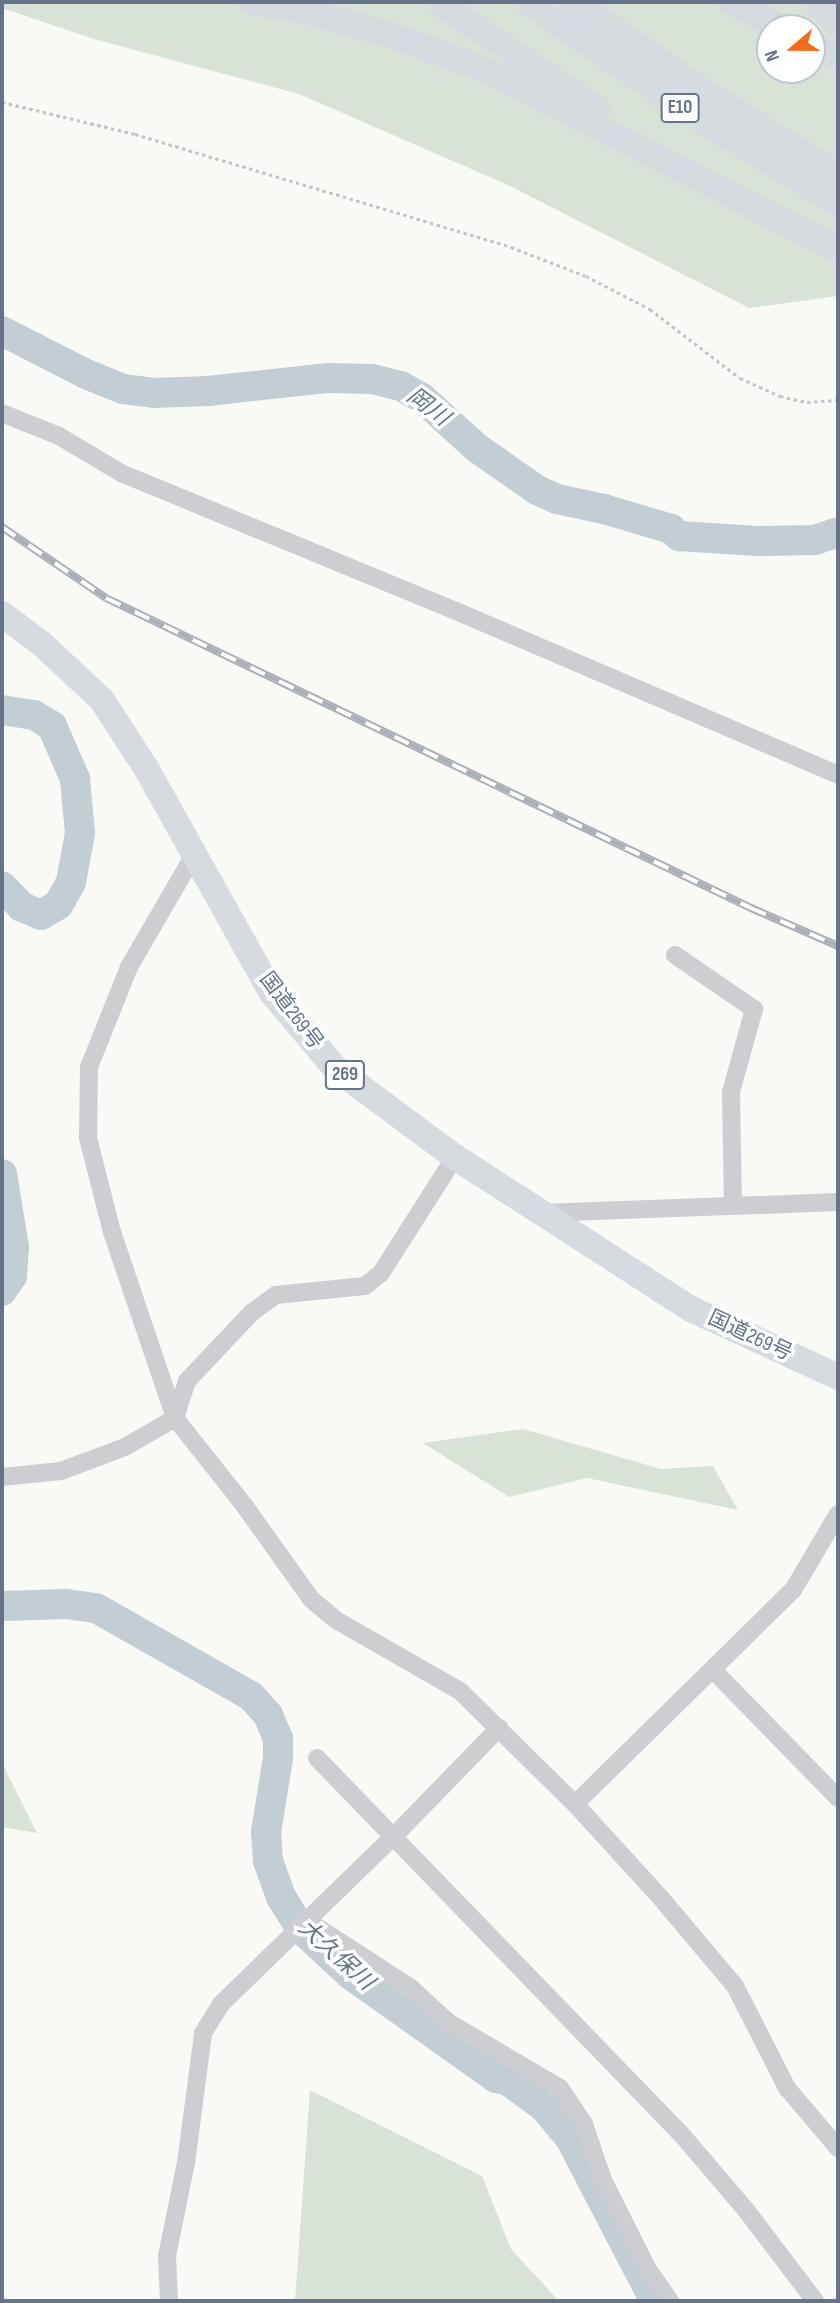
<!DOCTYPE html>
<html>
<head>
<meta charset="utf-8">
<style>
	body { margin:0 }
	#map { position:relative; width:840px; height:2303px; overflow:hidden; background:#f9f9f6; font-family:"Sofia Sans Condensed","Noto Sans JP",sans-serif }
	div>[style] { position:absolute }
	.green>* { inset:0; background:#d9e2d7 }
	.river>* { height:30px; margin:-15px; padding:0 15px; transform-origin:15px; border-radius:15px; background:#c3cdd4 }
	.path>* { height:2.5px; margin-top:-1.25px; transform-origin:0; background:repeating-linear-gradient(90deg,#c2c4c7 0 3.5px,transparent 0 7px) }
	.minor>* { height:18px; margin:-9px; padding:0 9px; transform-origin:9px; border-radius:9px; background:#ccced2 }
	.highway>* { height:26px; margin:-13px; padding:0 13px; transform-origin:13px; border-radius:13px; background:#d6dbe0 }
	.rail>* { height:8px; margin-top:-4px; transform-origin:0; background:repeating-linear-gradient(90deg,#fff 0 16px,#aaafb7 0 32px); box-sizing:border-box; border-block:2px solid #aaafb7 }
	span { translate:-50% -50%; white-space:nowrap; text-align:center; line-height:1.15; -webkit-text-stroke:7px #fff; paint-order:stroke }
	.shield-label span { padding:2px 5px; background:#fff; border:2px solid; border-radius:5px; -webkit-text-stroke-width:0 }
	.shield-label { font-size:19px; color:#65748b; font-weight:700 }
	.street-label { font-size:21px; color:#65748b }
	.water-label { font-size:23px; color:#607786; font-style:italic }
	.frame { position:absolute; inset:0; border:4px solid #65748b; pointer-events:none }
	.north { position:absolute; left:756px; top:14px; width:70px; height:70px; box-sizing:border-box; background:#fff; border:2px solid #c1c7d1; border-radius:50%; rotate:250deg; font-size:19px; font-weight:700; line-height:28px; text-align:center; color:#65748b }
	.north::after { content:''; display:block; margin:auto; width:24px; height:32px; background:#f66c19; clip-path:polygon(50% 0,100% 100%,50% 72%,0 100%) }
</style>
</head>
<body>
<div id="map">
	<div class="green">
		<i style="clip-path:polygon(evenodd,2px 2px,838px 2px,838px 296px,749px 308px,508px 185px,299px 94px,94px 39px,2px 8px,2px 2px,770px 28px,812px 28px,812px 70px,770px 70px,770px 28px)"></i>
		<i style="clip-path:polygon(523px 1429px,661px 1469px,713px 1466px,738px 1510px,587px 1478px,509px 1497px,423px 1443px)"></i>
		<i style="clip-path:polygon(2px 1763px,37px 1833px,2px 1827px)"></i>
		<i style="clip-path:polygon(310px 2090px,482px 2176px,511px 2249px,559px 2301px,295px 2301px)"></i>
	</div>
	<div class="river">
		<i style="left:2px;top:331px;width:94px;rotate:27.1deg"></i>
		<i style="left:86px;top:374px;width:40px;rotate:22deg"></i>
		<i style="left:123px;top:389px;width:31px;rotate:7deg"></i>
		<i style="left:154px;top:393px;width:54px;rotate:-2.1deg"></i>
		<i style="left:208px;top:391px;width:121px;rotate:-6.2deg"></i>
		<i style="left:328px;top:378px;width:44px;rotate:1.3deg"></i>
		<i style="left:372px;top:379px;width:30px;rotate:14deg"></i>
		<i style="left:401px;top:386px;width:24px;rotate:30deg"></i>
		<i style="left:422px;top:398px;width:74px;rotate:42.3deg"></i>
		<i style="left:477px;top:448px;width:73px;rotate:35deg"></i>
		<i style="left:537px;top:490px;width:22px;rotate:24deg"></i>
		<i style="left:557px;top:499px;width:48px;rotate:12deg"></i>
		<i style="left:604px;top:509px;width:70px;rotate:16.6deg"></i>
		<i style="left:671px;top:529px;width:11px;rotate:41deg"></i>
		<i style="left:679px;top:536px;width:78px;rotate:3.7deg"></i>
		<i style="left:757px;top:541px;width:58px;rotate:-1deg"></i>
		<i style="left:815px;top:540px;width:24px;rotate:-19deg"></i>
		<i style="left:2px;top:710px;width:32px;rotate:9deg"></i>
		<i style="left:34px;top:715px;width:21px;rotate:31deg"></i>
		<i style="left:52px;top:726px;width:58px;rotate:66.5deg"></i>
		<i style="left:75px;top:779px;width:54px;rotate:84.7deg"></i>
		<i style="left:80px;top:833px;width:50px;rotate:100.4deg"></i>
		<i style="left:71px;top:882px;width:26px;rotate:119deg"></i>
		<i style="left:58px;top:905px;width:20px;rotate:150deg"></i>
		<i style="left:41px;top:915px;width:21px;rotate:-157deg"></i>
		<i style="left:22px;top:907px;width:29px;rotate:-134deg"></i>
		<i style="left:2px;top:1174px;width:74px;rotate:80.7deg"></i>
		<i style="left:14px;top:1247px;width:29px;rotate:94deg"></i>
		<i style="left:12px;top:1276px;width:18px;rotate:124deg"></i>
		<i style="left:2px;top:1606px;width:64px;rotate:-1.8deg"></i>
		<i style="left:66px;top:1604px;width:30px;rotate:8deg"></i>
		<i style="left:96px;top:1608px;width:178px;rotate:29.6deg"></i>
		<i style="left:251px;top:1696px;width:25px;rotate:48deg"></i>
		<i style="left:268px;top:1715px;width:25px;rotate:67deg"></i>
		<i style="left:278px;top:1738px;width:20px;rotate:90deg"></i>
		<i style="left:278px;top:1758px;width:75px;rotate:99.2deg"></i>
		<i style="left:266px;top:1832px;width:29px;rotate:86deg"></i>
		<i style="left:268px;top:1861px;width:38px;rotate:70deg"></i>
		<i style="left:281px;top:1897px;width:36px;rotate:58deg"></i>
		<i style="left:300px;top:1928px;width:69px;rotate:42.7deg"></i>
		<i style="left:351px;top:1975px;width:178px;rotate:35.4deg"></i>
		<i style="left:496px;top:2078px;width:11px;rotate:10deg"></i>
		<i style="left:507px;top:2080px;width:46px;rotate:36.1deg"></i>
		<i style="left:544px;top:2107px;width:40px;rotate:50deg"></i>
		<i style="left:570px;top:2138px;width:184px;rotate:62.5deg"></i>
	</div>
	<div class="path">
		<i style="left:2px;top:102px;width:137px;rotate:13.5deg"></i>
		<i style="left:135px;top:134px;width:393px;rotate:16.7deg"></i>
		<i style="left:511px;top:247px;width:80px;rotate:21.1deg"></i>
		<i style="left:586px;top:276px;width:72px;rotate:27.3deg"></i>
		<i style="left:650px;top:309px;width:113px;rotate:37.5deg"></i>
		<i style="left:740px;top:378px;width:44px;rotate:24.2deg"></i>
		<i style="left:780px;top:396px;width:28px;rotate:13deg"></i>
		<i style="left:807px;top:402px;width:31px;rotate:-4deg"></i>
	</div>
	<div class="minor">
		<i style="left:2px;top:413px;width:61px;rotate:22deg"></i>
		<i style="left:59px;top:436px;width:72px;rotate:30.8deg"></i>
		<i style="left:121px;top:473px;width:362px;rotate:22.4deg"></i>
		<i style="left:456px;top:611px;width:416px;rotate:23.2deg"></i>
		<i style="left:194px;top:855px;width:129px;rotate:120.1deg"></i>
		<i style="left:129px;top:967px;width:108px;rotate:111.8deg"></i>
		<i style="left:89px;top:1067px;width:71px;rotate:90.8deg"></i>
		<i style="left:88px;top:1138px;width:97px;rotate:75.7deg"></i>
		<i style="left:112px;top:1232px;width:196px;rotate:71.3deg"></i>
		<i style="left:175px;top:1418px;width:111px;rotate:51.6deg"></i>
		<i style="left:244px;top:1505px;width:115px;rotate:54.5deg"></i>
		<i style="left:311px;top:1599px;width:33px;rotate:40deg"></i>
		<i style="left:336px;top:1620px;width:143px;rotate:29.8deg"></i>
		<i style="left:460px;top:1691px;width:161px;rotate:44.5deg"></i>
		<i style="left:575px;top:1804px;width:126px;rotate:47.6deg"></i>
		<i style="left:660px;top:1897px;width:116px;rotate:49.9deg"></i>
		<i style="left:735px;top:1986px;width:114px;rotate:63deg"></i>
		<i style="left:787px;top:2088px;width:79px;rotate:49.6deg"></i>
		<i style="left:675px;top:955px;width:96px;rotate:34.4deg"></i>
		<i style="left:754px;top:1009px;width:86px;rotate:105.5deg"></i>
		<i style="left:731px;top:1092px;width:113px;rotate:89deg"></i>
		<i style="left:541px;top:1213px;width:297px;rotate:-2.1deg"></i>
		<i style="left:2px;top:1477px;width:59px;rotate:-5.8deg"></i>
		<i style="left:61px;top:1471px;width:68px;rotate:-20.6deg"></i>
		<i style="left:125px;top:1447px;width:58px;rotate:-30.1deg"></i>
		<i style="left:175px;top:1418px;width:39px;rotate:-72deg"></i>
		<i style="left:187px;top:1381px;width:93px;rotate:-46.7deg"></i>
		<i style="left:251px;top:1313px;width:31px;rotate:-36deg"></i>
		<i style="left:276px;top:1295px;width:89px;rotate:-5.8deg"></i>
		<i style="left:365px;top:1286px;width:21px;rotate:-39deg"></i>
		<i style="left:381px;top:1273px;width:138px;rotate:-57.5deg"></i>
		<i style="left:714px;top:1671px;width:177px;rotate:45.7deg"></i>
		<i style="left:317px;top:1758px;width:525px;rotate:45.93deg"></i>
		<i style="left:682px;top:2135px;width:99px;rotate:49.5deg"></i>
		<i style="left:746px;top:2210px;width:114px;rotate:52.8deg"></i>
		<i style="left:575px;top:1804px;width:305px;rotate:-44.5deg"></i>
		<i style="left:793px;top:1590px;width:88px;rotate:-59.4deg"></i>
		<i style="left:308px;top:1921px;width:123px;rotate:33deg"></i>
		<i style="left:411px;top:1988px;width:50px;rotate:42.6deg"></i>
		<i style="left:448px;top:2022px;width:130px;rotate:30.5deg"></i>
		<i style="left:560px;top:2088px;width:43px;rotate:56.3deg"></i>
		<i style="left:584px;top:2124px;width:59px;rotate:71.3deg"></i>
		<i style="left:603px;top:2180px;width:98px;rotate:63.4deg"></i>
		<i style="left:647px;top:2268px;width:40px;rotate:55.1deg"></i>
		<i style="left:169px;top:2301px;width:45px;rotate:-92.5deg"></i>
		<i style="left:167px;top:2256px;width:95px;rotate:-78.5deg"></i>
		<i style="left:186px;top:2163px;width:131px;rotate:-82.5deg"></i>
		<i style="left:203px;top:2033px;width:34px;rotate:-58deg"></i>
		<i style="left:221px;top:2004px;width:241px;rotate:-44.2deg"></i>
		<i style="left:394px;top:1836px;width:151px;rotate:-45.8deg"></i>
	</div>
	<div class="highway">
		<i style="left:251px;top:2px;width:51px;rotate:9.1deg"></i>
		<i style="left:301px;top:10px;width:90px;rotate:15.4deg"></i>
		<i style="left:388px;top:34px;width:102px;rotate:20deg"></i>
		<i style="left:484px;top:69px;width:397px;rotate:27deg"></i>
		<i style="left:439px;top:2px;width:191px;rotate:34.1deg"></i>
		<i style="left:528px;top:2px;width:185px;rotate:34.6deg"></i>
		<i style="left:680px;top:107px;width:185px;rotate:31.5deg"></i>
		<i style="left:574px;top:2px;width:159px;rotate:34.5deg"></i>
		<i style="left:705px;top:92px;width:157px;rotate:32deg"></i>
		<i style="left:730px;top:2px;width:57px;rotate:27deg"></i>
		<i style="left:817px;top:2px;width:30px;rotate:46deg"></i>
		<i style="left:812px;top:44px;width:29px;rotate:27deg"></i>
		<i style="left:2px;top:614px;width:50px;rotate:36.9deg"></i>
		<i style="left:42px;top:644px;width:82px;rotate:43deg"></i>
		<i style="left:102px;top:700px;width:81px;rotate:57.1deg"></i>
		<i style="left:146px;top:768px;width:258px;rotate:60.8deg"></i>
		<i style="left:272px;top:993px;width:98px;rotate:50deg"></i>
		<i style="left:335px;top:1068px;width:149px;rotate:36.6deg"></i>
		<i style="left:455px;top:1157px;width:281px;rotate:32.8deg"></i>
		<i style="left:691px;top:1309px;width:162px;rotate:24.8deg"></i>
	</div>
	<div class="rail">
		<i style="left:2px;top:527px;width:126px;rotate:34.3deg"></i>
		<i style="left:106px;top:598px;width:716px;rotate:25.67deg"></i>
		<i style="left:751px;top:908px;width:95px;rotate:23.6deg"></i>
	</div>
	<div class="shield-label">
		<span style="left:680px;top:108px">E10</span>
		<span style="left:345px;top:1075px">269</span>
	</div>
	<div class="street-label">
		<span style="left:291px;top:1011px;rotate:53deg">国道269号</span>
		<span style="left:750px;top:1336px;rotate:25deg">国道269号</span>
	</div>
	<div class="water-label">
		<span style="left:428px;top:407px;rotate:37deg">岡川</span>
		<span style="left:336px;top:1955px;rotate:42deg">大久保川</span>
	</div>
	<div class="frame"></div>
	<div class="north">N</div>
</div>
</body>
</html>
